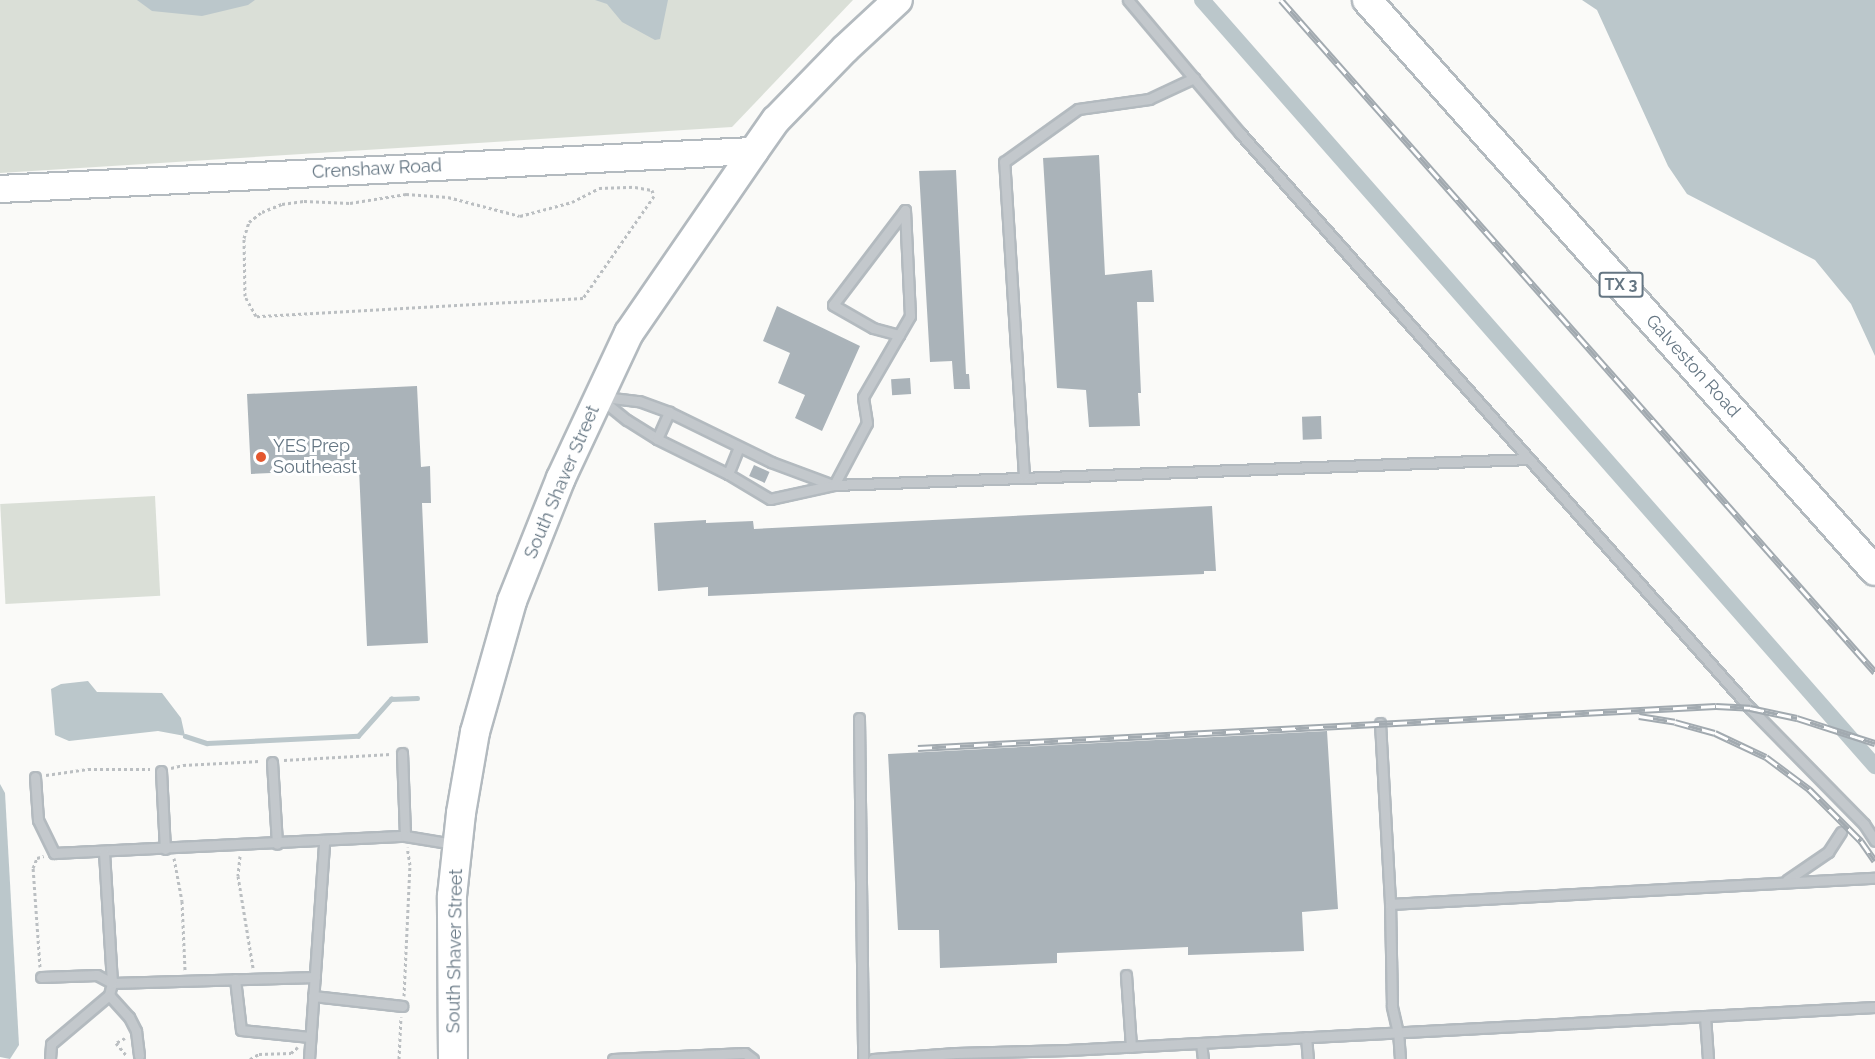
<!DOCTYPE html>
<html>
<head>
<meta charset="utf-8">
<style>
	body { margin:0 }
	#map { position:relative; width:1875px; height:1059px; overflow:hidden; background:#fafaf8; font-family:Raleway,sans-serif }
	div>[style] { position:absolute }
	.green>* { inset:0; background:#dadfd7; transform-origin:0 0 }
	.water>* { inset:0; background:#bbc7cb }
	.stream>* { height:4.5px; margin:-2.25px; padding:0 2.25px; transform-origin:2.25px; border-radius:2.25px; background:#bbc7cb }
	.canal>* { height:16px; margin:-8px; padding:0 8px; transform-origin:8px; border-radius:8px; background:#bbc7cb }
	.building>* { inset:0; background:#aab3b9; transform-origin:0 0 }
	.path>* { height:3px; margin-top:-1.5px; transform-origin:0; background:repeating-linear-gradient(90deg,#bbbfc2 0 3px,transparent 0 6px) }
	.roads { filter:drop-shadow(2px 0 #b3babf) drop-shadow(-2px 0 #b3babf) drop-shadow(0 2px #b3babf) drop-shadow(0 -2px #b3babf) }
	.lane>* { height:9px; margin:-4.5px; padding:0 4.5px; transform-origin:4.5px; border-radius:4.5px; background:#c3c8cc }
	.secondary>* { height:26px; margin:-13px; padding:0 13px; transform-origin:13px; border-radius:13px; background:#fff }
	.primary>* { height:28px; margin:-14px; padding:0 14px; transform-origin:14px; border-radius:14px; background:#fff }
	.rail>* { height:7px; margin-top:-3.5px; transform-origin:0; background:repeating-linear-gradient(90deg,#fff 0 14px,#a2aab0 0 28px); box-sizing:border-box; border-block:2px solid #a2aab0 }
	.dots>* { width:16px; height:16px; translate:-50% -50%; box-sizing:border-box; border:3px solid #fff; border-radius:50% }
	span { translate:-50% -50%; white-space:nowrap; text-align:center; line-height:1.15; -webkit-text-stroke:6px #fff; paint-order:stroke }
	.shield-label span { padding:2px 4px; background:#fff; border:2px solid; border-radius:4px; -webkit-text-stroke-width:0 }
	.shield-label { font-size:16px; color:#657683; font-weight:700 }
	.street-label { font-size:18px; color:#657683 }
	.poi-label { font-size:18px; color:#657683 }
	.left { translate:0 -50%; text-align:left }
</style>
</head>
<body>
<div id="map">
	<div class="green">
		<i style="clip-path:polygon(0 0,853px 0,732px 127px,0 173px)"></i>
		<i style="left:155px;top:496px;width:100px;height:155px;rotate:87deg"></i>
	</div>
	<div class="water">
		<i style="clip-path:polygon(137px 0,255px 0,248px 5px,202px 16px,152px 11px)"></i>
		<i style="clip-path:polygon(595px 0,668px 0,660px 39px,655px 40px,622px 22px,607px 4px)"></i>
		<i style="clip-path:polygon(1582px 0,1875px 0,1875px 356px,1851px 304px,1815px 260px,1687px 194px,1668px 166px,1597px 10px)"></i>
		<i style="clip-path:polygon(88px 681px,97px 692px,162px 693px,181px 718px,185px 736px,158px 731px,69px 741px,55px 735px,51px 689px,61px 684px)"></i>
		<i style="clip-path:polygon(0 784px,5px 793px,19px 1045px,10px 1059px,0 1057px)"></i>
	</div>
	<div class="stream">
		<i style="left:185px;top:736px;width:23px;rotate:18deg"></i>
		<i style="left:207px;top:743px;width:151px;rotate:-2.7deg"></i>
		<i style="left:358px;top:736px;width:50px;rotate:-48.3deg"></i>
		<i style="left:391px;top:699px;width:26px;rotate:-2deg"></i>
	</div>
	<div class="canal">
		<i style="left:1202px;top:0;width:1020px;rotate:48.7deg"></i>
	</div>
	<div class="building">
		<i style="clip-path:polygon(1099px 155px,1105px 275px,1152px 270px,1154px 302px,1137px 302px,1141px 393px,1138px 393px,1140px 426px,1089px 427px,1086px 390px,1057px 388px,1043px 158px)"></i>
		<i style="clip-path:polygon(956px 170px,966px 374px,969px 374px,970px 389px,954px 389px,952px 361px,930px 362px,919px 171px)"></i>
		<i style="clip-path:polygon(777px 306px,860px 346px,822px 431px,795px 418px,805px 395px,778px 383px,790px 353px,763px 341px)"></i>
		<i style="left:910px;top:378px;width:16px;height:19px;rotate:86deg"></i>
		<i style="clip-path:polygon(417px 386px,421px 467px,430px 466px,431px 503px,422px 503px,428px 643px,367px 646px,359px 469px,251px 474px,247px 394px)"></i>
		<i style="left:1321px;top:416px;width:23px;height:19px;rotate:88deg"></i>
		<i style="left:754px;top:465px;width:17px;height:12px;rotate:24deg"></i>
		<i style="clip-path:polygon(1212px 506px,1216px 571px,1204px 571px,1204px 574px,708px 596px,708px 587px,658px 591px,654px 523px,706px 520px,706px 523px,753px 521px,754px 529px)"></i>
		<i style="clip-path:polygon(1327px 731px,1338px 909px,1302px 912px,1304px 951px,1188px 955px,1188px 947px,1057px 953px,1057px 963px,940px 968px,939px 930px,898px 930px,888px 754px)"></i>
	</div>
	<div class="path">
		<i style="left:635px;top:187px;width:17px;rotate:10deg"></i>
		<i style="left:652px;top:190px;width:6px;rotate:72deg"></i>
		<i style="left:654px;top:196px;width:124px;rotate:124.8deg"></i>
		<i style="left:583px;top:298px;width:327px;rotate:176.8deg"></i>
		<i style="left:256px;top:316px;width:23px;rotate:-119deg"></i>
		<i style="left:245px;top:296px;width:58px;rotate:-91deg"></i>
		<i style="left:244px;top:238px;width:17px;rotate:-73deg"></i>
		<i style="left:249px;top:222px;width:16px;rotate:-38deg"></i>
		<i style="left:262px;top:212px;width:22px;rotate:-22deg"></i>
		<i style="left:282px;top:204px;width:22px;rotate:-8deg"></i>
		<i style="left:304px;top:201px;width:46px;rotate:2.5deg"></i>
		<i style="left:350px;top:203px;width:57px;rotate:-9.1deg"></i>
		<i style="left:406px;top:194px;width:42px;rotate:4.1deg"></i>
		<i style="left:448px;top:197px;width:74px;rotate:14.8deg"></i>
		<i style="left:520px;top:216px;width:54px;rotate:-15.1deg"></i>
		<i style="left:572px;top:202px;width:30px;rotate:-27deg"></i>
		<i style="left:599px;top:188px;width:36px;rotate:-2deg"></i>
		<i style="left:284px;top:760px;width:107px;rotate:-3.2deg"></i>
		<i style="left:171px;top:768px;width:12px;rotate:-14deg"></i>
		<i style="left:183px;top:765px;width:77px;rotate:-3deg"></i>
		<i style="left:46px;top:775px;width:42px;rotate:-8.1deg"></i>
		<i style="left:88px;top:769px;width:62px"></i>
		<i style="left:240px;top:856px;width:20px;rotate:96deg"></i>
		<i style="left:238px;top:876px;width:93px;rotate:80.7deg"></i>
		<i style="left:174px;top:858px;width:44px;rotate:79.5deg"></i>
		<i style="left:182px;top:901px;width:69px;rotate:87.5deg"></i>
		<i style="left:40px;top:967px;width:99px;rotate:-94deg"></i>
		<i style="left:33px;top:868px;width:11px;rotate:-68deg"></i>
		<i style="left:37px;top:858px;width:7px;rotate:-16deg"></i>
		<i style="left:404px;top:996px;width:131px;rotate:-87.4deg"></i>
		<i style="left:410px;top:865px;width:18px;rotate:-99deg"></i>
		<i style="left:125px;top:1038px;width:10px;rotate:151deg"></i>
		<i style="left:116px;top:1043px;width:16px;rotate:50deg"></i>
		<i style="left:250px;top:1059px;width:10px;rotate:-29deg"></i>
		<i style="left:259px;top:1054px;width:32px;rotate:-2deg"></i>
		<i style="left:291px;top:1053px;width:9px;rotate:-41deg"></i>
		<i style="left:399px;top:1059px;width:42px;rotate:-87.3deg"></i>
	</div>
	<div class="roads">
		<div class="lane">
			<i style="left:1128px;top:0;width:174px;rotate:49.9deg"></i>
			<i style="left:1240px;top:133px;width:769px;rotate:48.43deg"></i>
			<i style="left:1750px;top:708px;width:163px;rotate:45.5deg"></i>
			<i style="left:1864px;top:824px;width:20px;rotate:57deg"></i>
			<i style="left:604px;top:397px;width:35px;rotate:7deg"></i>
			<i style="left:639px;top:401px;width:32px;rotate:20deg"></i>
			<i style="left:669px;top:412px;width:114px;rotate:26.1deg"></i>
			<i style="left:771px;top:462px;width:66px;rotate:20.4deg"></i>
			<i style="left:602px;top:400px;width:32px;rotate:39deg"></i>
			<i style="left:627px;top:420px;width:36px;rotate:32deg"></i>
			<i style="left:657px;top:439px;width:79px;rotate:26.2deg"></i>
			<i style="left:728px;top:474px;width:49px;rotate:30.8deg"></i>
			<i style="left:770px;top:499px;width:66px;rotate:-12.3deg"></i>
			<i style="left:834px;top:485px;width:695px;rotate:-2.14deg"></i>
			<i style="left:657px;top:439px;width:30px;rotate:-66deg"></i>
			<i style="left:728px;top:474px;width:29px;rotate:-68deg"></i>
			<i style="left:1024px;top:476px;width:315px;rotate:-93.6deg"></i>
			<i style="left:1004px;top:162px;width:91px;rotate:-35.6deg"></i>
			<i style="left:1078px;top:109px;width:72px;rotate:-8deg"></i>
			<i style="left:1149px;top:99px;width:50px;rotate:-25deg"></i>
			<i style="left:834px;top:485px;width:70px;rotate:-62deg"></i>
			<i style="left:867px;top:423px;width:26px;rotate:-99deg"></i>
			<i style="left:863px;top:397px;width:72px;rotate:-59.9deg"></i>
			<i style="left:899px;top:335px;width:22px;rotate:-60deg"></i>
			<i style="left:910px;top:316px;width:106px;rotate:-92.7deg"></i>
			<i style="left:905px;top:210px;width:119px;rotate:127.2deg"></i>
			<i style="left:833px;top:305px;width:46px;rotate:29.9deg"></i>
			<i style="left:873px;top:328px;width:27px;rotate:15deg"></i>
			<i style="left:859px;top:718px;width:341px;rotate:89.3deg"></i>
			<i style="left:1380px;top:723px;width:181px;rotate:86.8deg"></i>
			<i style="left:402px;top:753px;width:83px;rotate:87.9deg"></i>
			<i style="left:272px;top:762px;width:82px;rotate:86.5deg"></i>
			<i style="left:161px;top:771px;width:78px;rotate:87.1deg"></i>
			<i style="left:35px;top:777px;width:43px;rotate:86deg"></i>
			<i style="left:38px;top:820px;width:37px;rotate:64deg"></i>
			<i style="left:54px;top:853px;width:351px;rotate:-2.8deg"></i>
			<i style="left:405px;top:836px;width:50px;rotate:9.3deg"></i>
			<i style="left:1787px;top:880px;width:50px;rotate:-34.3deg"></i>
			<i style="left:1828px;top:852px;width:24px;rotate:-57deg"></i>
			<i style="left:1126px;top:975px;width:72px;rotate:86deg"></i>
			<i style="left:41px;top:977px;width:56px;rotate:-2deg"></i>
			<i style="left:97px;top:975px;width:17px;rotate:28deg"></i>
			<i style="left:112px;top:983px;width:203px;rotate:-1.7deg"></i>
			<i style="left:235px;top:979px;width:51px;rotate:83.3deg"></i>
			<i style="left:241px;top:1030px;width:69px;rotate:5.8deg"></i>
			<i style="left:109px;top:995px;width:30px;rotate:48deg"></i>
			<i style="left:129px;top:1017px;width:16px;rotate:63deg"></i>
			<i style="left:136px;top:1031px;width:25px;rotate:83deg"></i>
			<i style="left:313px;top:996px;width:90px;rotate:6.4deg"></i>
			<i style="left:1705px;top:1016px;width:43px;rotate:86deg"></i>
			<i style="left:1306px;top:1037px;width:22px;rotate:85deg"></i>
			<i style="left:1201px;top:1043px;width:16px;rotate:83deg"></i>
			<i style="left:50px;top:1059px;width:15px;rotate:-86deg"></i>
			<i style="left:51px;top:1044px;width:76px;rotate:-40.2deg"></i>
			<i style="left:109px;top:995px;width:12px;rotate:-76deg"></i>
			<i style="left:112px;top:983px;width:131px;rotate:-93.5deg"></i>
			<i style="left:309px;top:1059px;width:218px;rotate:-86deg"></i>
			<i style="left:613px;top:1059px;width:132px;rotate:-2.6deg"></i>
			<i style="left:745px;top:1053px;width:10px;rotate:37deg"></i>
			<i style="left:873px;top:1059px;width:83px;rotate:-4.1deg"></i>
			<i style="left:956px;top:1053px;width:112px;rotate:-1.5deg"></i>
			<i style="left:1068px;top:1050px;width:808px;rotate:-3.05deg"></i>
			<i style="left:1400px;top:1059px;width:26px;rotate:-94deg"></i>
			<i style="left:1398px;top:1033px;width:28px;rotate:-103deg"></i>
			<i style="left:1392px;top:1006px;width:102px;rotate:-91.1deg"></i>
			<i style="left:1390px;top:904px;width:485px;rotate:-3.1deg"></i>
		</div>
		<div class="secondary">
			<i style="left:0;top:189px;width:755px;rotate:-2.89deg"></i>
		</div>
		<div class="primary">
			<i style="left:1367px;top:0;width:764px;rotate:48.34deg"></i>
			<i style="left:453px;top:1059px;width:163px;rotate:-90.4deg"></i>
			<i style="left:452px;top:896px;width:83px;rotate:-83.8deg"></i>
			<i style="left:461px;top:813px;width:82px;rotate:-80.2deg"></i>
			<i style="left:475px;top:732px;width:136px;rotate:-74.2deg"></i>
			<i style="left:512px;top:601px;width:132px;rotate:-68.3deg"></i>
			<i style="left:561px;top:478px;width:160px;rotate:-64.9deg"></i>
			<i style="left:629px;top:333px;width:221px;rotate:-55.5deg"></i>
			<i style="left:754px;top:151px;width:38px;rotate:-55deg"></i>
			<i style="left:776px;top:120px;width:99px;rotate:-45.8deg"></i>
			<i style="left:845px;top:49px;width:72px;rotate:-42.8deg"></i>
		</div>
	</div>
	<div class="rail">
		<i style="left:1281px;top:0;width:897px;rotate:48.53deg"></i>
		<i style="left:1639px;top:716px;width:36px;rotate:9deg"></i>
		<i style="left:1675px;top:722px;width:41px;rotate:15.4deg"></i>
		<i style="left:1715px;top:733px;width:56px;rotate:25.2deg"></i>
		<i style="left:1766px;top:757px;width:54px;rotate:36.7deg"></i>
		<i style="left:1809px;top:789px;width:74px;rotate:45deg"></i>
		<i style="left:1861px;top:841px;width:24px;rotate:55deg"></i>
		<i style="left:918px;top:748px;width:799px;rotate:-3.01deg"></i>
		<i style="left:1716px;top:706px;width:34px;rotate:3deg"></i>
		<i style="left:1750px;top:708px;width:48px;rotate:12deg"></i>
		<i style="left:1797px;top:718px;width:82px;rotate:17.8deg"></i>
	</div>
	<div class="dots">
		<i style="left:261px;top:457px;background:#e4572e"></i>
	</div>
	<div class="shield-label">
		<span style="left:1621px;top:285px">TX 3</span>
	</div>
	<div class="street-label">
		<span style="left:377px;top:169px;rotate:-3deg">Crenshaw Road</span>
		<span style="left:1693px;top:366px;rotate:48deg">Galveston Road</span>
		<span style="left:562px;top:482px;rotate:-67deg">South Shaver Street</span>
		<span style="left:455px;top:951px;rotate:-89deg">South Shaver Street</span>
	</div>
	<div class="poi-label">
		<span class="left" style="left:273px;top:457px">YES Prep<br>Southeast</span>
	</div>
</div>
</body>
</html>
